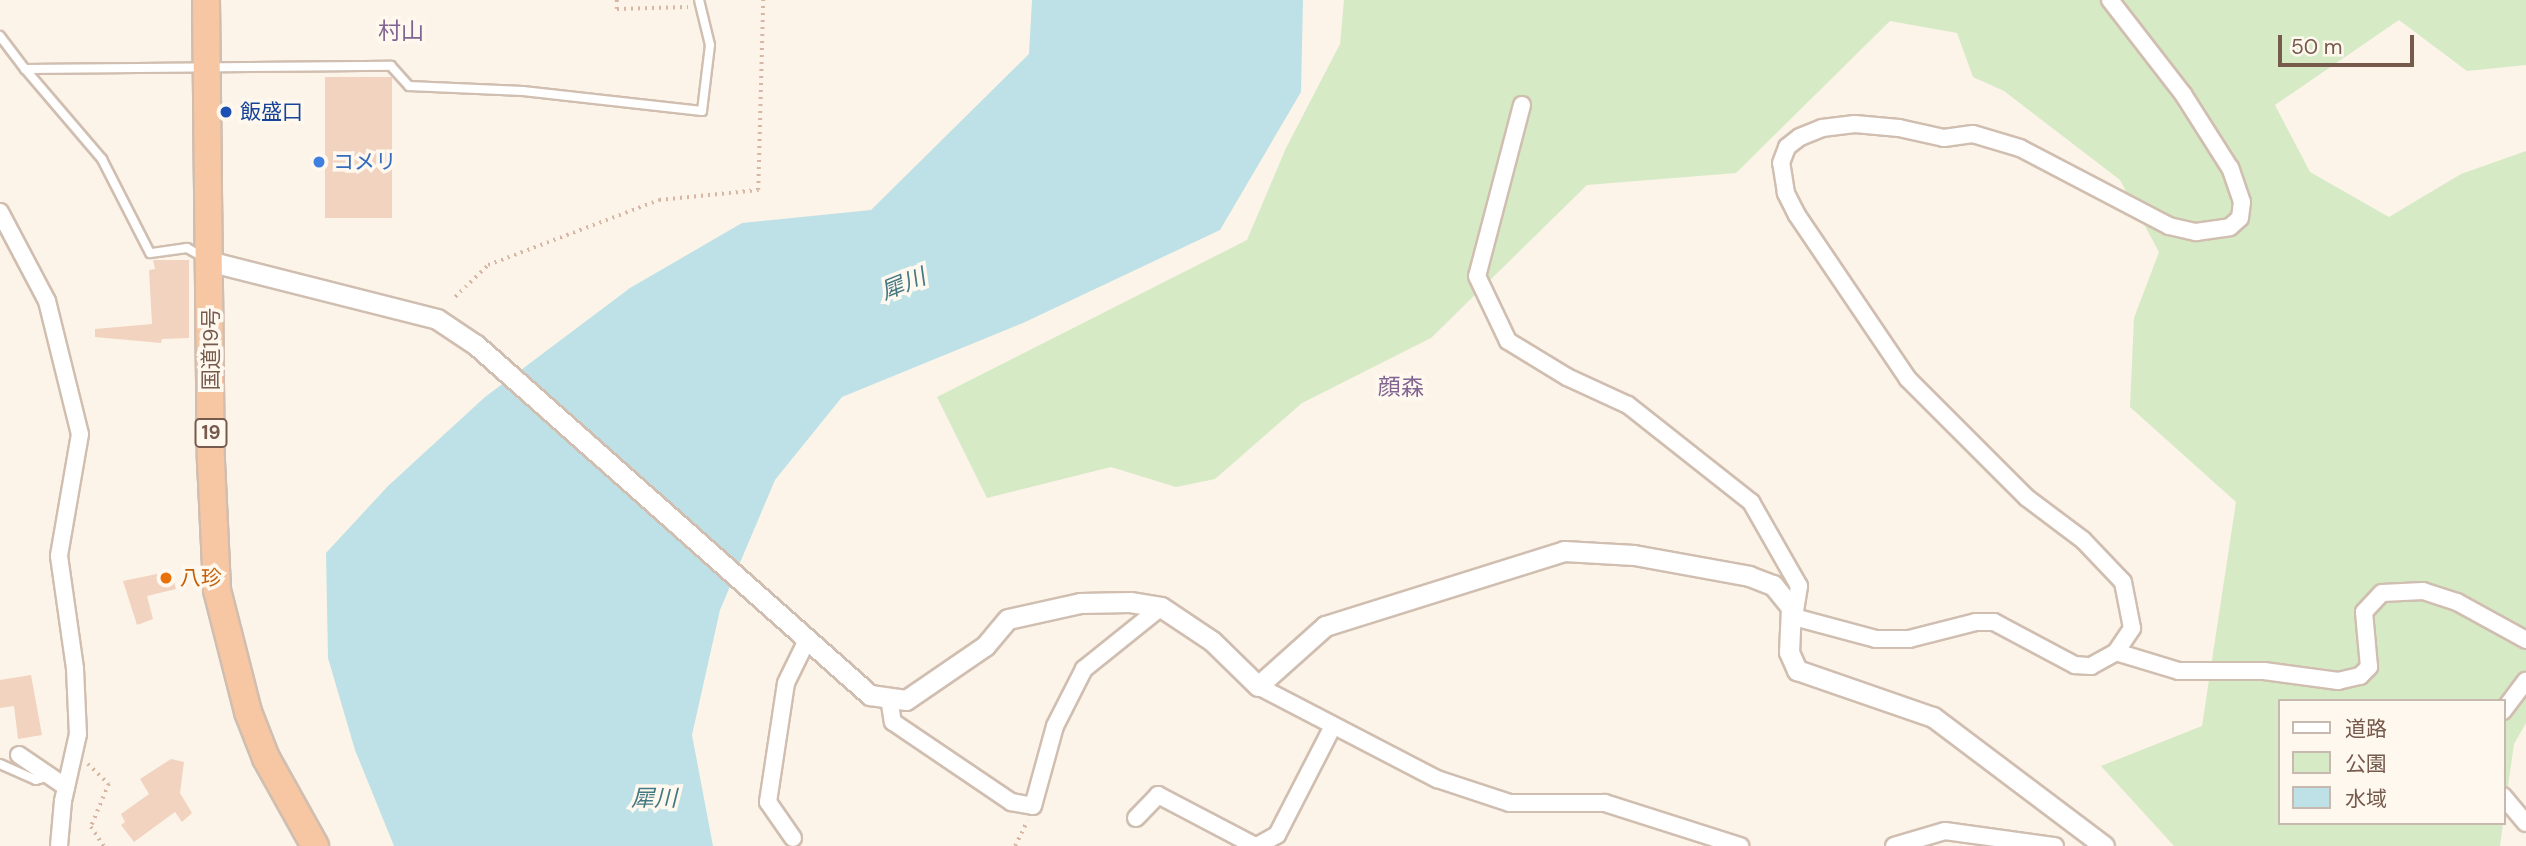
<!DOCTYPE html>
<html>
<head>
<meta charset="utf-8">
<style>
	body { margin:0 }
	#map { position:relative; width:2526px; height:846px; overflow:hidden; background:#fcf4e8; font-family:"DM Sans","Noto Sans JP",sans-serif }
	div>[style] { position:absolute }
	.green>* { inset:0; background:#d6eac6 }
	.water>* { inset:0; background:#bde1e6 }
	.building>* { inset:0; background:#f1d3c0; transform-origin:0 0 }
	.path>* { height:3.5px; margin-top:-1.75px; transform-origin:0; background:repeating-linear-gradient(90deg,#d7b6a3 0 2px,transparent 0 7px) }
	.roads { filter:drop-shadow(2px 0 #d0beb0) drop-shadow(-2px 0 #d0beb0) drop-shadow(0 2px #d0beb0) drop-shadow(0 -2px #d0beb0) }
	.service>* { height:8px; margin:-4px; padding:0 4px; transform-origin:4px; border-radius:4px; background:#fff }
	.minor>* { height:16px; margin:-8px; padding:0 8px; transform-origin:8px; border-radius:8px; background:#fff }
	.tertiary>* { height:19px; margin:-9.5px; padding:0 9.5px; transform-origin:9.5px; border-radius:9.5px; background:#fff }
	.trunk>* { height:26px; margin:-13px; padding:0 13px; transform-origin:13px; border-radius:13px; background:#f7c6a2 }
	.dots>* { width:19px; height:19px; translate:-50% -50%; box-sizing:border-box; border:4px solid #fff8ef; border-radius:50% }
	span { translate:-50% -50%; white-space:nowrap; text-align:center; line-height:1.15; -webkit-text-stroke:7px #fff8ef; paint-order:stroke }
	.shield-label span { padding:2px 5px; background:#fff8ef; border:2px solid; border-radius:5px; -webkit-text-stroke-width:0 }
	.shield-label { font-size:19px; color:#765a4c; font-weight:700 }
	.transit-label { font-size:21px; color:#164399 }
	.left { translate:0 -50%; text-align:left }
	.shop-label { font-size:21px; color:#366cbe }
	.street-label { font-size:21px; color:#765a4c }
	.food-label { font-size:21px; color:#c56008 }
	.neighbourhood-label { font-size:23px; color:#816492 }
	.water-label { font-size:23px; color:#437982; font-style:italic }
	.legend { position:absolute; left:2278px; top:699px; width:228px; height:126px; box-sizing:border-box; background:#fff8ef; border:2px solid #c8b9ae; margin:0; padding:9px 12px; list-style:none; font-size:21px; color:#765a4c }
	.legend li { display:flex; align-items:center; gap:14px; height:35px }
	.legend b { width:35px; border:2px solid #c8b9ae }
	.scale { position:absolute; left:2278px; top:35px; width:136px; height:32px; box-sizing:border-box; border:4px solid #765a4c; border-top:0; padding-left:9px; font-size:21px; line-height:24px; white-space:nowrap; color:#765a4c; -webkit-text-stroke:5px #fff8ef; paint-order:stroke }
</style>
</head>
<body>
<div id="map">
	<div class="green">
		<i style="clip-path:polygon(1344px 0,2526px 0,2526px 65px,2467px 71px,2399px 20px,2275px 105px,2310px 172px,2389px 217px,2461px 174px,2526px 151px,2526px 723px,2514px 744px,2503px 821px,2503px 701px,2279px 701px,2279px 823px,2503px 823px,2500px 846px,2174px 846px,2101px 766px,2202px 726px,2236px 502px,2130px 407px,2134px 318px,2159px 252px,2120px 180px,2004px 91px,1973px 77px,1957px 33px,1890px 21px,1736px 173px,1587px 185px,1431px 338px,1302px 403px,1215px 479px,1176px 487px,1111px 467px,987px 498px,937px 397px,1247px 240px,1286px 148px,1340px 44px)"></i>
	</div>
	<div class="water">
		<i style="clip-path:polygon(1032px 0,1303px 0,1301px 92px,1220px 230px,1023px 323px,842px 397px,775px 480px,720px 610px,692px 735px,713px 846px,394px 846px,355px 750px,328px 658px,326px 553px,388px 486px,485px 397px,630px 288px,742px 223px,871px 210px,1029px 54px)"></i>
	</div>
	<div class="building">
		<i style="left:325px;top:77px;width:67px;height:141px"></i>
		<i style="clip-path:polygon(153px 260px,189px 260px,189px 338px,162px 339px,161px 343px,95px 337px,95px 329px,152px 324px,149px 270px,155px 269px)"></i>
		<i style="clip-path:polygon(171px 571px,176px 589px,147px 596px,153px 619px,137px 625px,123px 581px)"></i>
		<i style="clip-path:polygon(31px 675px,42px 735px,18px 739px,14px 706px,0 708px,0 680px)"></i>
		<i style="clip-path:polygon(171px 759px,184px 762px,180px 793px,192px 813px,182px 822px,175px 812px,134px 842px,121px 825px,125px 822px,121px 814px,149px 794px,140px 779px)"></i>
	</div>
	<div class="path">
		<i style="left:617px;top:0;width:9px;rotate:90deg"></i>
		<i style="left:617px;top:9px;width:71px;rotate:-1.6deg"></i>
		<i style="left:455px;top:297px;width:46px;rotate:-44.1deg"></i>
		<i style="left:488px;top:265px;width:183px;rotate:-20.8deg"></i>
		<i style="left:659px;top:200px;width:100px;rotate:-5.8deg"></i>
		<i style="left:758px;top:190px;width:190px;rotate:-88.5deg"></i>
		<i style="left:88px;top:764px;width:29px;rotate:44deg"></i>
		<i style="left:109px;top:784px;width:47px;rotate:112.7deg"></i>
		<i style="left:91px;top:827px;width:23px;rotate:56deg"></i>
		<i style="left:1015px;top:846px;width:28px;rotate:-64deg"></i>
	</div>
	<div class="roads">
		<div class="service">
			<i style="left:0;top:36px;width:41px;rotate:52.9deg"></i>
			<i style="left:205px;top:258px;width:21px;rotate:-151deg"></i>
			<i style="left:187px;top:248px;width:37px;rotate:172deg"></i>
			<i style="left:150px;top:253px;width:106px;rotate:-117.1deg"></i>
			<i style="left:102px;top:159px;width:118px;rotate:-130.5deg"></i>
			<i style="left:25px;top:69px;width:366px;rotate:-0.5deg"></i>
			<i style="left:391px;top:66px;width:27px;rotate:48deg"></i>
			<i style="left:409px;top:86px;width:114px;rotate:2.5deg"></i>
			<i style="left:523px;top:91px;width:180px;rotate:6.4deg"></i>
			<i style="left:702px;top:111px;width:66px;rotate:-83.1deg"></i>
			<i style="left:710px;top:45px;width:46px;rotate:-103.7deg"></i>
			<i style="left:0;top:764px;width:39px;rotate:24deg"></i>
			<i style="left:36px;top:780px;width:15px;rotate:-16deg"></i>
		</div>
		<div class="minor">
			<i style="left:1522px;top:105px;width:177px;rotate:104.7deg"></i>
			<i style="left:1477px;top:276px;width:72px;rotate:64.5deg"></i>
			<i style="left:1508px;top:341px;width:69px;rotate:31.4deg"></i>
			<i style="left:1567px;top:377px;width:67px;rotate:24.7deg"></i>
			<i style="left:1628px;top:405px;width:157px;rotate:38.3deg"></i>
			<i style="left:1751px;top:502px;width:97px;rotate:60.3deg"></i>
			<i style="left:1799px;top:586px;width:31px;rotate:99deg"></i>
			<i style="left:1794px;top:617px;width:85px;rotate:15deg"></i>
			<i style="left:1876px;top:639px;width:33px"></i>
			<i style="left:1909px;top:639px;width:69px;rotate:-14.2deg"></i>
			<i style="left:1976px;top:622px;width:18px"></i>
			<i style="left:1994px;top:622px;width:92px;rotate:28deg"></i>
			<i style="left:2075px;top:665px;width:16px;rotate:4deg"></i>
			<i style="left:2091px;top:666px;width:29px;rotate:-29deg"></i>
			<i style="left:2116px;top:652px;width:29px;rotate:-56deg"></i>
			<i style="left:2132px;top:628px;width:47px;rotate:-101.1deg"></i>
			<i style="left:2123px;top:582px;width:58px;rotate:-133.6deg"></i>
			<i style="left:2083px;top:540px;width:71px;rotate:-143deg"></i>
			<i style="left:2026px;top:497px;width:167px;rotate:-135deg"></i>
			<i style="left:1908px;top:379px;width:198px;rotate:-124.1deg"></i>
			<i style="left:1797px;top:215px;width:25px;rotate:-117deg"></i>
			<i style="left:1786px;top:193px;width:30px;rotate:-99deg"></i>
			<i style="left:1781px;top:163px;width:17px;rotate:-69deg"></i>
			<i style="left:1787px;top:147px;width:16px;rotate:-38deg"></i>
			<i style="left:1800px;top:137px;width:24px;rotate:-22deg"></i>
			<i style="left:1822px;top:128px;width:33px;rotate:-7deg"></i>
			<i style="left:1855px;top:124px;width:44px;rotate:5.2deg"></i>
			<i style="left:1899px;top:128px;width:46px;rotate:12.5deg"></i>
			<i style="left:1944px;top:138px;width:29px;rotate:-8deg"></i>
			<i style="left:1973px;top:134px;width:49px;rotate:16.6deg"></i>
			<i style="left:2020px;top:148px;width:168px;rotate:27.6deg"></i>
			<i style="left:2169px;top:226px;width:28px;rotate:13deg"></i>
			<i style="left:2196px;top:232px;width:34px;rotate:-8deg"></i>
			<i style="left:2230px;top:227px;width:13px;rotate:-42deg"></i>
			<i style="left:2240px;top:218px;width:16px;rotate:-83deg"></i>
			<i style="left:2242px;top:202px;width:36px;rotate:-109deg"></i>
			<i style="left:2230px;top:168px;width:88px;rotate:-122.4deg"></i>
			<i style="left:2183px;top:94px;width:119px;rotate:-127.8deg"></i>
			<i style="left:0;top:212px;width:101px;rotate:62.2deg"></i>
			<i style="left:47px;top:301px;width:137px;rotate:76.1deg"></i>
			<i style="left:80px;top:434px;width:124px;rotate:99.8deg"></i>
			<i style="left:59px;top:556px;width:114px;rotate:81.9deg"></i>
			<i style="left:75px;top:669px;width:65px;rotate:87.4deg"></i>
			<i style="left:78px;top:734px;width:69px;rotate:102.6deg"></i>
			<i style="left:63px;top:801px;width:45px;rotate:95.1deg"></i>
			<i style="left:2116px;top:652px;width:66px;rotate:16.8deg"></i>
			<i style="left:2179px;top:671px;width:85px"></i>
			<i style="left:2264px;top:671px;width:75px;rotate:7.7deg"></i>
			<i style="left:2338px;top:681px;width:23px;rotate:-13deg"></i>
			<i style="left:2360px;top:676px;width:13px;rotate:-45deg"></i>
			<i style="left:2369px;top:667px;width:55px;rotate:-95.2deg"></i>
			<i style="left:2364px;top:612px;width:26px;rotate:-47deg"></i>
			<i style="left:2382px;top:593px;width:41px;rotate:-2.8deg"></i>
			<i style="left:2423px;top:591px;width:36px;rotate:18deg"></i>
			<i style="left:2457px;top:602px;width:79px;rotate:28.8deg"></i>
			<i style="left:1258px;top:686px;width:202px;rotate:27.5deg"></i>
			<i style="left:1437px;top:779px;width:77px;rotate:18.2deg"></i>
			<i style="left:1510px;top:803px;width:95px"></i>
			<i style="left:1605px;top:803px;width:142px;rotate:17.7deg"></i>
			<i style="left:889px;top:698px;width:24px;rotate:81deg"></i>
			<i style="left:893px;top:722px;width:143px;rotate:34.1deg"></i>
			<i style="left:1011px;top:802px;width:22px;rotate:10deg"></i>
			<i style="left:1033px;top:806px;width:83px;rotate:-74.6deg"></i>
			<i style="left:1055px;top:726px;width:64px;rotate:-63deg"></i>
			<i style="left:1084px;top:669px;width:99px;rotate:-38.8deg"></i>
			<i style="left:2503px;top:711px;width:38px;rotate:-53deg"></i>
			<i style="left:19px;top:755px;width:57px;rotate:34.2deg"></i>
			<i style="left:2503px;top:796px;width:35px;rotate:50deg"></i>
			<i style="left:1136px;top:818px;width:32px;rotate:-46deg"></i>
			<i style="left:1158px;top:795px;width:110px;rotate:27.7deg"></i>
			<i style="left:793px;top:838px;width:44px;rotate:-124.8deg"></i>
			<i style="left:768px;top:802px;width:120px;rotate:-81.4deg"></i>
			<i style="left:786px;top:683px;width:50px;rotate:-63.9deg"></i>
			<i style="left:1257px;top:846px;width:23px;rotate:-29deg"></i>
			<i style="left:1277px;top:835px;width:123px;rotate:-62.8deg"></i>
			<i style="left:1894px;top:846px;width:53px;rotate:-16.4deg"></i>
			<i style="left:1945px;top:831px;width:111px;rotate:7.8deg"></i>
		</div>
		<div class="tertiary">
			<i style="left:212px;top:262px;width:232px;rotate:14.2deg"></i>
			<i style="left:437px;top:319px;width:47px;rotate:33.7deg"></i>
			<i style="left:476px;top:345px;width:527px;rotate:41.62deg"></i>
			<i style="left:870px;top:695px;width:36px;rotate:8deg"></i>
			<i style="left:906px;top:700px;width:96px;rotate:-34.4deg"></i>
			<i style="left:985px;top:646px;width:35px;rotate:-50deg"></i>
			<i style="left:1008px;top:619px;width:74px;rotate:-12.5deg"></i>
			<i style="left:1080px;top:603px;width:50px;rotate:-1.1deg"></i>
			<i style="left:1130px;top:602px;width:31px;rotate:9deg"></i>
			<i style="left:1161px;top:607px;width:61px;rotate:33.7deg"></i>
			<i style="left:1212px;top:641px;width:64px;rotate:44.4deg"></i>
			<i style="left:1258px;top:686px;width:90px;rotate:-41.8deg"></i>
			<i style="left:1325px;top:626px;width:250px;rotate:-17.4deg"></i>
			<i style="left:1564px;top:551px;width:70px;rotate:3.3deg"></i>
			<i style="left:1634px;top:555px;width:117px;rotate:10.3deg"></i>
			<i style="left:1749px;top:576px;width:26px;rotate:21deg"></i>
			<i style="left:1773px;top:585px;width:28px;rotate:51deg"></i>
			<i style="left:1791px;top:607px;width:45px;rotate:92.5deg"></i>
			<i style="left:1789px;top:652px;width:20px;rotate:66deg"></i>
			<i style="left:1797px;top:670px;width:144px;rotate:19.1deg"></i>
			<i style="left:1933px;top:717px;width:214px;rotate:37deg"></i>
		</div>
		<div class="trunk">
			<i style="left:206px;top:0;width:461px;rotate:89.4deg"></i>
			<i style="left:211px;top:461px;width:129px;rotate:87.3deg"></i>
			<i style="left:217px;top:590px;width:126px;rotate:75.7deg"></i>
			<i style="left:248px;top:712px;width:49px;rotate:68.6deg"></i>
			<i style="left:266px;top:758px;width:101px;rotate:60.9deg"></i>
		</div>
	</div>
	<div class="dots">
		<i style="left:226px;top:112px;background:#1a4fb4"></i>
		<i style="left:319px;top:162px;background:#3f7fe0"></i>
		<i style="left:166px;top:578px;background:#e8710a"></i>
	</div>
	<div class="shield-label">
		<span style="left:211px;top:433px">19</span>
	</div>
	<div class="transit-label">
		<span class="left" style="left:240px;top:112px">飯盛口</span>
	</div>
	<div class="shop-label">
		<span class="left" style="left:333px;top:162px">コメリ</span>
	</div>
	<div class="street-label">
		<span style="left:211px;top:349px;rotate:-90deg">国道19号</span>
	</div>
	<div class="food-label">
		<span class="left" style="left:180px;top:578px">八珍</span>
	</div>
	<div class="neighbourhood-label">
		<span style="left:401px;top:31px">村山</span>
		<span style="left:1401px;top:387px">顔森</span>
	</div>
	<div class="water-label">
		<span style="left:903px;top:284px;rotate:-22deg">犀川</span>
		<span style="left:654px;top:798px">犀川</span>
	</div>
	<ul class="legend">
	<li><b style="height:9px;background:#fff"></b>道路</li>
	<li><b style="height:19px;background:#d6eac6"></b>公園</li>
	<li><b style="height:19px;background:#bde1e6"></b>水域</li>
	</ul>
	<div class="scale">50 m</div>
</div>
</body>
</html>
